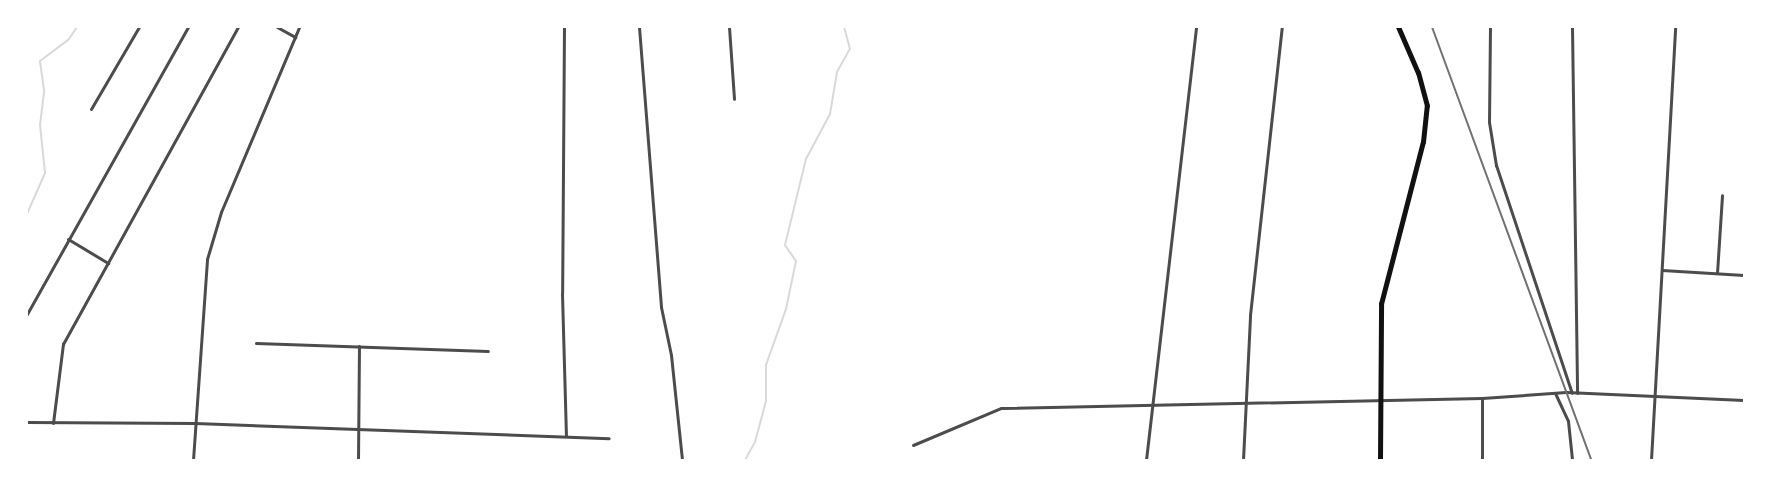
<!DOCTYPE html>
<html>
<head>
<meta charset="utf-8">
<style>
	body { margin:0 }
	#map { position:relative; width:1771px; height:487px; overflow:hidden; background:#fff; font-family:"Noto Sans",sans-serif }
	div>[style] { position:absolute }
	.stream>* { height:2px; margin:-1px; padding:0 1px; transform-origin:1px; border-radius:1px; background:#d9d9d9 }
	.minor>* { height:3px; margin:-1.5px; padding:0 1.5px; transform-origin:1.5px; border-radius:1.5px; background:#4c4c4c }
	.primary>* { height:4.5px; margin:-2.25px; padding:0 2.25px; transform-origin:2.25px; border-radius:2.25px; background:#111 }
	.rail>* { height:2px; margin:-1px; padding:0 1px; transform-origin:1px; border-radius:1px; background:#707070 }
	span { translate:-50% -50%; white-space:nowrap; text-align:center; line-height:1.15; -webkit-text-stroke:5px #fff; paint-order:stroke }
	.frame { position:absolute; inset:0; border:28px solid #fff; pointer-events:none }
</style>
</head>
<body>
<div id="map">
	<div class="stream">
		<i style="left:27px;top:214px;width:45px;rotate:-66.3deg"></i>
		<i style="left:45px;top:173px;width:48px;rotate:-95.9deg"></i>
		<i style="left:40px;top:125px;width:35px;rotate:-83deg"></i>
		<i style="left:44px;top:90px;width:29px;rotate:-98deg"></i>
		<i style="left:40px;top:61px;width:36px;rotate:-37deg"></i>
		<i style="left:69px;top:39px;width:14px;rotate:-56deg"></i>
		<i style="left:745px;top:460px;width:21px;rotate:-61deg"></i>
		<i style="left:755px;top:442px;width:42px;rotate:-75deg"></i>
		<i style="left:766px;top:401px;width:36px;rotate:-90deg"></i>
		<i style="left:766px;top:365px;width:59px;rotate:-70.3deg"></i>
		<i style="left:786px;top:309px;width:49px;rotate:-78.2deg"></i>
		<i style="left:796px;top:261px;width:19px;rotate:-125deg"></i>
		<i style="left:785px;top:245px;width:89px;rotate:-76.3deg"></i>
		<i style="left:806px;top:159px;width:51px;rotate:-61.9deg"></i>
		<i style="left:830px;top:114px;width:43px;rotate:-80.5deg"></i>
		<i style="left:837px;top:72px;width:26px;rotate:-61deg"></i>
		<i style="left:850px;top:49px;width:23px;rotate:-105deg"></i>
	</div>
	<div class="minor">
		<i style="left:277px;top:27px;width:21px;rotate:29deg"></i>
		<i style="left:564px;top:27px;width:267px;rotate:90.4deg"></i>
		<i style="left:562px;top:294px;width:141px;rotate:88.4deg"></i>
		<i style="left:639px;top:27px;width:281px;rotate:85.5deg"></i>
		<i style="left:661px;top:307px;width:49px;rotate:78.2deg"></i>
		<i style="left:671px;top:355px;width:106px;rotate:84deg"></i>
		<i style="left:729px;top:27px;width:72px;rotate:86deg"></i>
		<i style="left:1490px;top:27px;width:95px;rotate:90.6deg"></i>
		<i style="left:1489px;top:122px;width:44px;rotate:80.8deg"></i>
		<i style="left:1496px;top:165px;width:240px;rotate:71.6deg"></i>
		<i style="left:1572px;top:27px;width:366px;rotate:89.2deg"></i>
		<i style="left:91px;top:109px;width:95px;rotate:-59.7deg"></i>
		<i style="left:68px;top:239px;width:47px;rotate:31deg"></i>
		<i style="left:1662px;top:270px;width:82px;rotate:3.5deg"></i>
		<i style="left:1717px;top:273px;width:78px;rotate:-86.3deg"></i>
		<i style="left:27px;top:314px;width:329px;rotate:-60.7deg"></i>
		<i style="left:256px;top:343px;width:232px;rotate:2deg"></i>
		<i style="left:1555px;top:393px;width:31px;rotate:65deg"></i>
		<i style="left:1568px;top:421px;width:39px;rotate:84deg"></i>
		<i style="left:1482px;top:398px;width:62px;rotate:90deg"></i>
		<i style="left:27px;top:422px;width:168px;rotate:0.3deg"></i>
		<i style="left:195px;top:423px;width:414px;rotate:2.1deg"></i>
		<i style="left:53px;top:423px;width:80px;rotate:-82.8deg"></i>
		<i style="left:63px;top:344px;width:362px;rotate:-61.1deg"></i>
		<i style="left:913px;top:445px;width:95px;rotate:-22.8deg"></i>
		<i style="left:1001px;top:408px;width:481px;rotate:-1.2deg"></i>
		<i style="left:1482px;top:398px;width:84px;rotate:-4.1deg"></i>
		<i style="left:1566px;top:392px;width:178px;rotate:2.6deg"></i>
		<i style="left:193px;top:460px;width:201px;rotate:-86deg"></i>
		<i style="left:207px;top:259px;width:49px;rotate:-73.4deg"></i>
		<i style="left:221px;top:212px;width:201px;rotate:-67.1deg"></i>
		<i style="left:358px;top:460px;width:114px;rotate:-89.5deg"></i>
		<i style="left:1146px;top:460px;width:436px;rotate:-83.4deg"></i>
		<i style="left:1243px;top:460px;width:145px;rotate:-87.2deg"></i>
		<i style="left:1250px;top:315px;width:290px;rotate:-83.7deg"></i>
		<i style="left:1651px;top:460px;width:434px;rotate:-86.8deg"></i>
	</div>
	<div class="primary">
		<i style="left:1380px;top:460px;width:156px;rotate:-89.6deg"></i>
		<i style="left:1381px;top:304px;width:167px;rotate:-75.5deg"></i>
		<i style="left:1423px;top:142px;width:36px;rotate:-84deg"></i>
		<i style="left:1427px;top:106px;width:34px;rotate:-105deg"></i>
		<i style="left:1418px;top:73px;width:50px;rotate:-113.5deg"></i>
	</div>
	<div class="rail">
		<i style="left:1432px;top:27px;width:461px;rotate:69.8deg"></i>
	</div>
	<div class="frame"></div>
</div>
</body>
</html>
